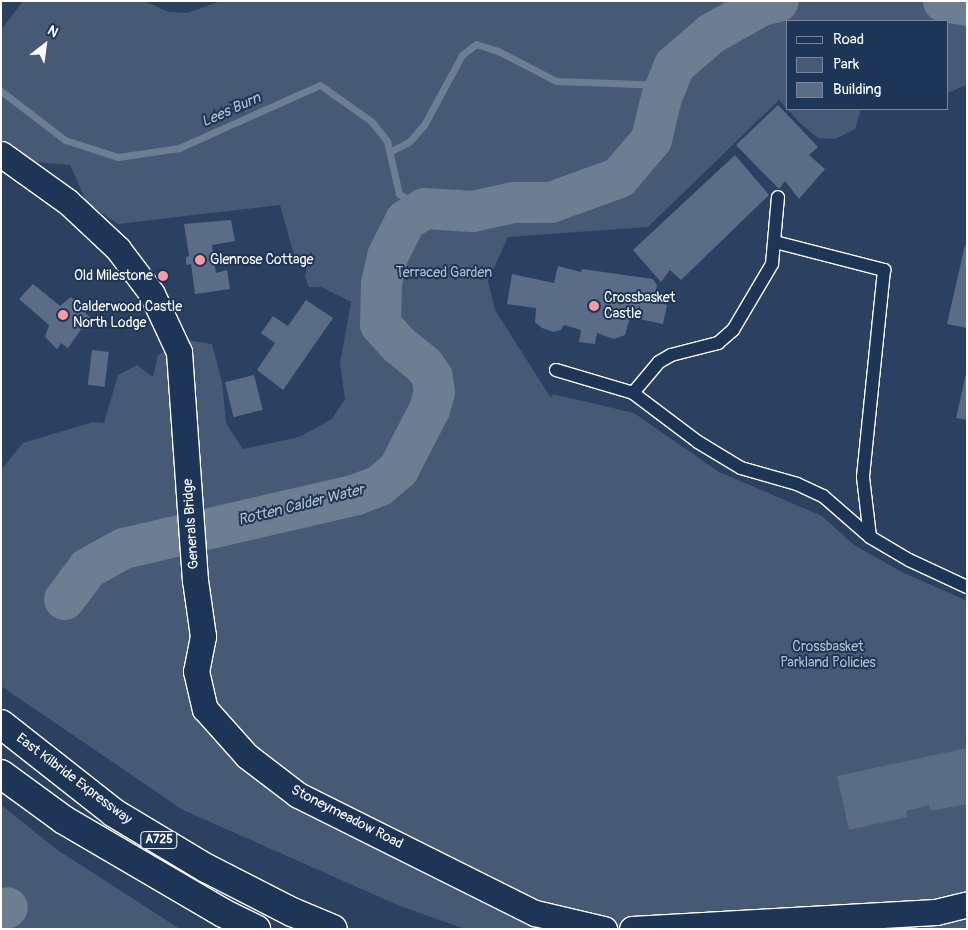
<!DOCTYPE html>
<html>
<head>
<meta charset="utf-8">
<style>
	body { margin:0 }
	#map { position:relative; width:968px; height:930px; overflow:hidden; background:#2a4161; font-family:Pangolin,sans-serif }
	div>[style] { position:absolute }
	.green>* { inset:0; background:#465975 }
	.stream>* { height:7px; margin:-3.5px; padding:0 3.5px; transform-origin:3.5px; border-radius:3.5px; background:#6d7d92 }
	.river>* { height:41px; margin:-20.5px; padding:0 20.5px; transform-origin:20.5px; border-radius:20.5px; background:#6d7d92 }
	.building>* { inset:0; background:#5b6c86; transform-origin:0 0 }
	.roads { filter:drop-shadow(1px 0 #fff) drop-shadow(-1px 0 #fff) drop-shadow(0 1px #fff) drop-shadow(0 -1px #fff) }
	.service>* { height:12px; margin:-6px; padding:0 6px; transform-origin:6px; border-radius:6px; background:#1d3557 }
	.minor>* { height:25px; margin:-12.5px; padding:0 12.5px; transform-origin:12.5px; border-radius:12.5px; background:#1d3557 }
	.trunk>* { height:28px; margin:-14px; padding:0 14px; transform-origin:14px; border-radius:14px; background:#1d3557 }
	.dots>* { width:14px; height:14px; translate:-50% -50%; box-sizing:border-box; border:2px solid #1d3557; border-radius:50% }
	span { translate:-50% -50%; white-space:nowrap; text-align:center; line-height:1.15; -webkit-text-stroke:4px #1d3557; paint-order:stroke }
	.shield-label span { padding:1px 4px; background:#1d3557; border:1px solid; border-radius:4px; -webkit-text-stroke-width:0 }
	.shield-label { font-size:12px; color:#fff; font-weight:700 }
	.poi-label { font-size:14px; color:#fff }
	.left { translate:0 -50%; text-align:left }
	.right { translate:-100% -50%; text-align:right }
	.park-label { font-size:14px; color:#b5bdc8 }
	.street-label { font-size:14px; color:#fff }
	.water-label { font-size:15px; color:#b6bec8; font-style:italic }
	.frame { position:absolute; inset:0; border:2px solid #fff; pointer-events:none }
	.legend { position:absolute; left:786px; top:20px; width:162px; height:90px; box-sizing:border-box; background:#1d3557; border:1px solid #77869a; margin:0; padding:6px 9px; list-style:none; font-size:15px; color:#fff }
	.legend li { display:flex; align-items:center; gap:10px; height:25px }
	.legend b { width:25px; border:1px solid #77869a }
	.north { position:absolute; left:20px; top:20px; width:50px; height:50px; -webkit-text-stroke:4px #1d3557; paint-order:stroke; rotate:30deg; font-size:14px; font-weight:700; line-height:20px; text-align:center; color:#fff }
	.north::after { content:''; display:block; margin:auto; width:18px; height:22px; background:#fff; clip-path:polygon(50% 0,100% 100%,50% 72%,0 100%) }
</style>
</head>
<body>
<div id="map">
	<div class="green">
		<i style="clip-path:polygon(23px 1px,144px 1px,169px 12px,187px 13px,221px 1px,967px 1px,967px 85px,947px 93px,947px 21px,787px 21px,787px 109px,861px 109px,855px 129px,835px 139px,818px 138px,801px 124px,779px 100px,648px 227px,508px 237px,488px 281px,495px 310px,551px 398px,553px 394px,634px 413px,719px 472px,822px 516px,854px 545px,902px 572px,967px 601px,967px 929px,465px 929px,400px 906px,183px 810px,1px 686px,1px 470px,23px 443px,93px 422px,104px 423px,118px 375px,137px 365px,153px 377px,158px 355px,186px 340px,212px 344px,222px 382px,226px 423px,243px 449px,299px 437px,332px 419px,345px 399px,340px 363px,351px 302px,321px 287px,309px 287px,305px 276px,308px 260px,294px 255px,280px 205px,118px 224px,87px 203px,70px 165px,32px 162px,1px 140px,1px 30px)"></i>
		<i style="clip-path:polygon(1px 805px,56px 849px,180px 929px,1px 929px)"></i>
	</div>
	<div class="stream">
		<i style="left:1px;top:91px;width:81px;rotate:37.4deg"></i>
		<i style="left:65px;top:140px;width:56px;rotate:17.8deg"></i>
		<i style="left:118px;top:157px;width:62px;rotate:-8.4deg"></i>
		<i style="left:179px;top:148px;width:154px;rotate:-24.1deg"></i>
		<i style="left:320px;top:85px;width:62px;rotate:35.2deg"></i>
		<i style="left:371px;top:121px;width:26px;rotate:51deg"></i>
		<i style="left:387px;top:141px;width:54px;rotate:77.2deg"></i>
		<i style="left:399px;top:194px;width:29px;rotate:29deg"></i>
		<i style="left:389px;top:152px;width:22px;rotate:-27deg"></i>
		<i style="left:409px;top:142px;width:23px;rotate:-49deg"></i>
		<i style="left:424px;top:125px;width:80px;rotate:-61.5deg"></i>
		<i style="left:462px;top:55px;width:18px;rotate:-38deg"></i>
		<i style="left:476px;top:44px;width:23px;rotate:18deg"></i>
		<i style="left:498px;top:51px;width:65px;rotate:27.3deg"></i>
		<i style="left:556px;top:81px;width:110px;rotate:2.1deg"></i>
	</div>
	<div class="river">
		<i style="left:943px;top:1px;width:24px;rotate:9deg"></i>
		<i style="left:64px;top:599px;width:39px;rotate:-53deg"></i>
		<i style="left:87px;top:568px;width:41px;rotate:-29.1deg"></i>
		<i style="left:123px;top:548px;width:239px;rotate:-13deg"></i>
		<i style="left:356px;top:494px;width:25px;rotate:-21deg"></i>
		<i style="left:379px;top:485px;width:25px;rotate:-40deg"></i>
		<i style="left:398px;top:469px;width:68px;rotate:-62.7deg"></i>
		<i style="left:429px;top:409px;width:18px;rotate:-74deg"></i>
		<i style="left:434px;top:392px;width:15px;rotate:-98deg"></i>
		<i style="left:432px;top:377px;width:14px;rotate:-124deg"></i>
		<i style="left:424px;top:365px;width:33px;rotate:-141deg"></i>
		<i style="left:398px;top:344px;width:27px;rotate:-132deg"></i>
		<i style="left:380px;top:324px;width:41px;rotate:-88.6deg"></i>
		<i style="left:381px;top:283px;width:28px;rotate:-77deg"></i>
		<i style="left:387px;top:256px;width:40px;rotate:-63.4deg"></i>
		<i style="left:405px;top:220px;width:22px;rotate:-32deg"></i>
		<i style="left:424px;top:208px;width:48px;rotate:3.6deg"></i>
		<i style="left:472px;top:211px;width:42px;rotate:-12.4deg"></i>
		<i style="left:513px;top:202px;width:37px"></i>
		<i style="left:550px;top:202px;width:73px;rotate:-19.9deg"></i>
		<i style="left:619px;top:177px;width:50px;rotate:-49.9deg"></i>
		<i style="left:651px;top:139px;width:43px;rotate:-76.6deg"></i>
		<i style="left:661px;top:97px;width:35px;rotate:-68deg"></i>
		<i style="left:674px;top:65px;width:49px;rotate:-40.9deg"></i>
		<i style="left:711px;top:33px;width:57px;rotate:-29.2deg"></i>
		<i style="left:761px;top:5px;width:17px;rotate:-13deg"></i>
		<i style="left:1px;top:909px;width:6px;rotate:-18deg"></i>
	</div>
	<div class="building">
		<i style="clip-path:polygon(778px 105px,818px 147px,809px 155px,825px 169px,799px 199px,785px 181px,779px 189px,736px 145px)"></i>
		<i style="clip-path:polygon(735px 155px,769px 195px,681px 280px,670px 270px,661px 282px,633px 250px)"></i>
		<i style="clip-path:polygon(231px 220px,235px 241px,212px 245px,216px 273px,227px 270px,230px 289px,195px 294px,191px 264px,186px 265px,186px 257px,189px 256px,184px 224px)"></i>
		<i style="clip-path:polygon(965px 245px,967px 246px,967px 328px,947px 324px)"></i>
		<i style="clip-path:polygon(558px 266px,581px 272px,582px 269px,653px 279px,657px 285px,654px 297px,668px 301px,663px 324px,630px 317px,625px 335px,614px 339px,597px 333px,595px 344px,579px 342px,581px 330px,564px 325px,561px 330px,554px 332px,542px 328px,535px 322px,536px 308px,507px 304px,512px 274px,554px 283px)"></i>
		<i style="clip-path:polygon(33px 284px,60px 306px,71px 297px,88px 310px,85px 313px,90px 317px,68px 348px,61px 343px,57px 349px,45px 337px,49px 325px,19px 299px)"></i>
		<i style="clip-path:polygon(306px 300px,333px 318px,283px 390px,257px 370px,275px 343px,261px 333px,273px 316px,288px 326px)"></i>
		<i style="left:92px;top:350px;width:17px;height:35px;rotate:7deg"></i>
		<i style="clip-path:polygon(966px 374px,967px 374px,967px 420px,956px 418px)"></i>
		<i style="left:254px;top:375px;width:36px;height:30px;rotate:76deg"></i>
		<i style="clip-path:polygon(967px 748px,967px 804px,930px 811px,929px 805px,906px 811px,907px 817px,849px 830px,837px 776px)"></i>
	</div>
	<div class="roads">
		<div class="service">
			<i style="left:775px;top:242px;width:113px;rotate:14.4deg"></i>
			<i style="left:884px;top:270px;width:208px;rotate:95.8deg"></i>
			<i style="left:863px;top:477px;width:60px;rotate:83.3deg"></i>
			<i style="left:556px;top:370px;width:80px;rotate:16.6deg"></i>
			<i style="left:633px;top:393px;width:81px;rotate:37deg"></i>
			<i style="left:698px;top:442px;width:50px;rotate:31.2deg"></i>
			<i style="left:741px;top:468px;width:58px;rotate:15.9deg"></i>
			<i style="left:797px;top:484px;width:29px;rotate:25deg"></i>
			<i style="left:823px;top:496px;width:62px;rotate:41.1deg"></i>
			<i style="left:870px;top:537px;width:45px;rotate:30.5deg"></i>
			<i style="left:909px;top:560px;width:64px;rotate:25deg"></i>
			<i style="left:633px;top:393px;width:40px;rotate:-50deg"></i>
			<i style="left:659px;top:362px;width:14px;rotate:-30deg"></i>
			<i style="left:671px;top:355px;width:49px;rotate:-14.3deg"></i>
			<i style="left:718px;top:343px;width:20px;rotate:-41deg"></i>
			<i style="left:733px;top:330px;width:77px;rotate:-59.4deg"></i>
			<i style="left:772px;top:264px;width:67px;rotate:-84.9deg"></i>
		</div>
		<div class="minor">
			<i style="left:1px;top:154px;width:82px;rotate:35.6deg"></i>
			<i style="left:68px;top:202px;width:69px;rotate:43.2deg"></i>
			<i style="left:118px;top:249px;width:56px;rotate:52.9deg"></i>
			<i style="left:152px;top:294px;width:64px;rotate:65deg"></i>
			<i style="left:179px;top:352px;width:229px;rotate:86deg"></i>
			<i style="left:195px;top:580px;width:57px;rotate:81.9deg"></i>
			<i style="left:203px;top:636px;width:36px;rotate:101deg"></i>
			<i style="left:196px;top:671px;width:39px;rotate:77deg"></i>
			<i style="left:205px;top:709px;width:63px;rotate:48.2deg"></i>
			<i style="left:247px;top:756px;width:64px;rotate:37.4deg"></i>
			<i style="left:298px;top:795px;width:265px;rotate:26.5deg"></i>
			<i style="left:535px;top:913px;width:71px;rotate:13.1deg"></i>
			<i style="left:632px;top:929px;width:304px;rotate:-3.2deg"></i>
			<i style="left:936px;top:912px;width:32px;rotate:-14deg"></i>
		</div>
		<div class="trunk">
			<i style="left:1px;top:724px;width:144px;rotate:38.2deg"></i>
			<i style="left:114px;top:813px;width:107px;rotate:30.9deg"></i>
			<i style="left:206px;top:868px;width:97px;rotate:27.1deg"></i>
			<i style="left:292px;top:912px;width:44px;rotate:22.5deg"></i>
			<i style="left:1px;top:774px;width:78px;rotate:36.1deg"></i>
			<i style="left:64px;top:820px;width:184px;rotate:30.3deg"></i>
			<i style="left:223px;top:913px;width:37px;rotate:26deg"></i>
		</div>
	</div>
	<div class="dots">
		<i style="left:200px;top:260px;background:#ff9aa2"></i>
		<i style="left:163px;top:276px;background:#ff9aa2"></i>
		<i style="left:594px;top:306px;background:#ff9aa2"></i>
		<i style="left:63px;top:315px;background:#ff9aa2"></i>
	</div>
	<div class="shield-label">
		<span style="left:159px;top:840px">A725</span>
	</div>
	<div class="poi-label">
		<span class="left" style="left:210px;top:260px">Glenrose Cottage</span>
		<span class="right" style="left:153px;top:276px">Old Milestone</span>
		<span class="left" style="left:604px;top:306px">Crossbasket<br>Castle</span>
		<span class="left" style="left:73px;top:315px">Calderwood Castle<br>North Lodge</span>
	</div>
	<div class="park-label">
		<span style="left:444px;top:273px">Terraced Garden</span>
		<span style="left:828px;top:655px">Crossbasket<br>Parkland Policies</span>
	</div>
	<div class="street-label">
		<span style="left:191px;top:524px;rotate:-94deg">Generals Bridge</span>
		<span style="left:74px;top:779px;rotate:37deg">East Kilbride Expressway</span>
		<span style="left:347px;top:817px;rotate:27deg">Stoneymeadow Road</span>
	</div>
	<div class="water-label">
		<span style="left:231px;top:110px;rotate:-24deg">Lees Burn</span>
		<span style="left:301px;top:505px;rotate:-14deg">Rotten Calder Water</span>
	</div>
	<div class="frame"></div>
	<ul class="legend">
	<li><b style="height:6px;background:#1d3557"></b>Road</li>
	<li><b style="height:14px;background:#465975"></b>Park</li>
	<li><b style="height:14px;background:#5b6c86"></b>Building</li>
	</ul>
	<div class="north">N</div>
</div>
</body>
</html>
